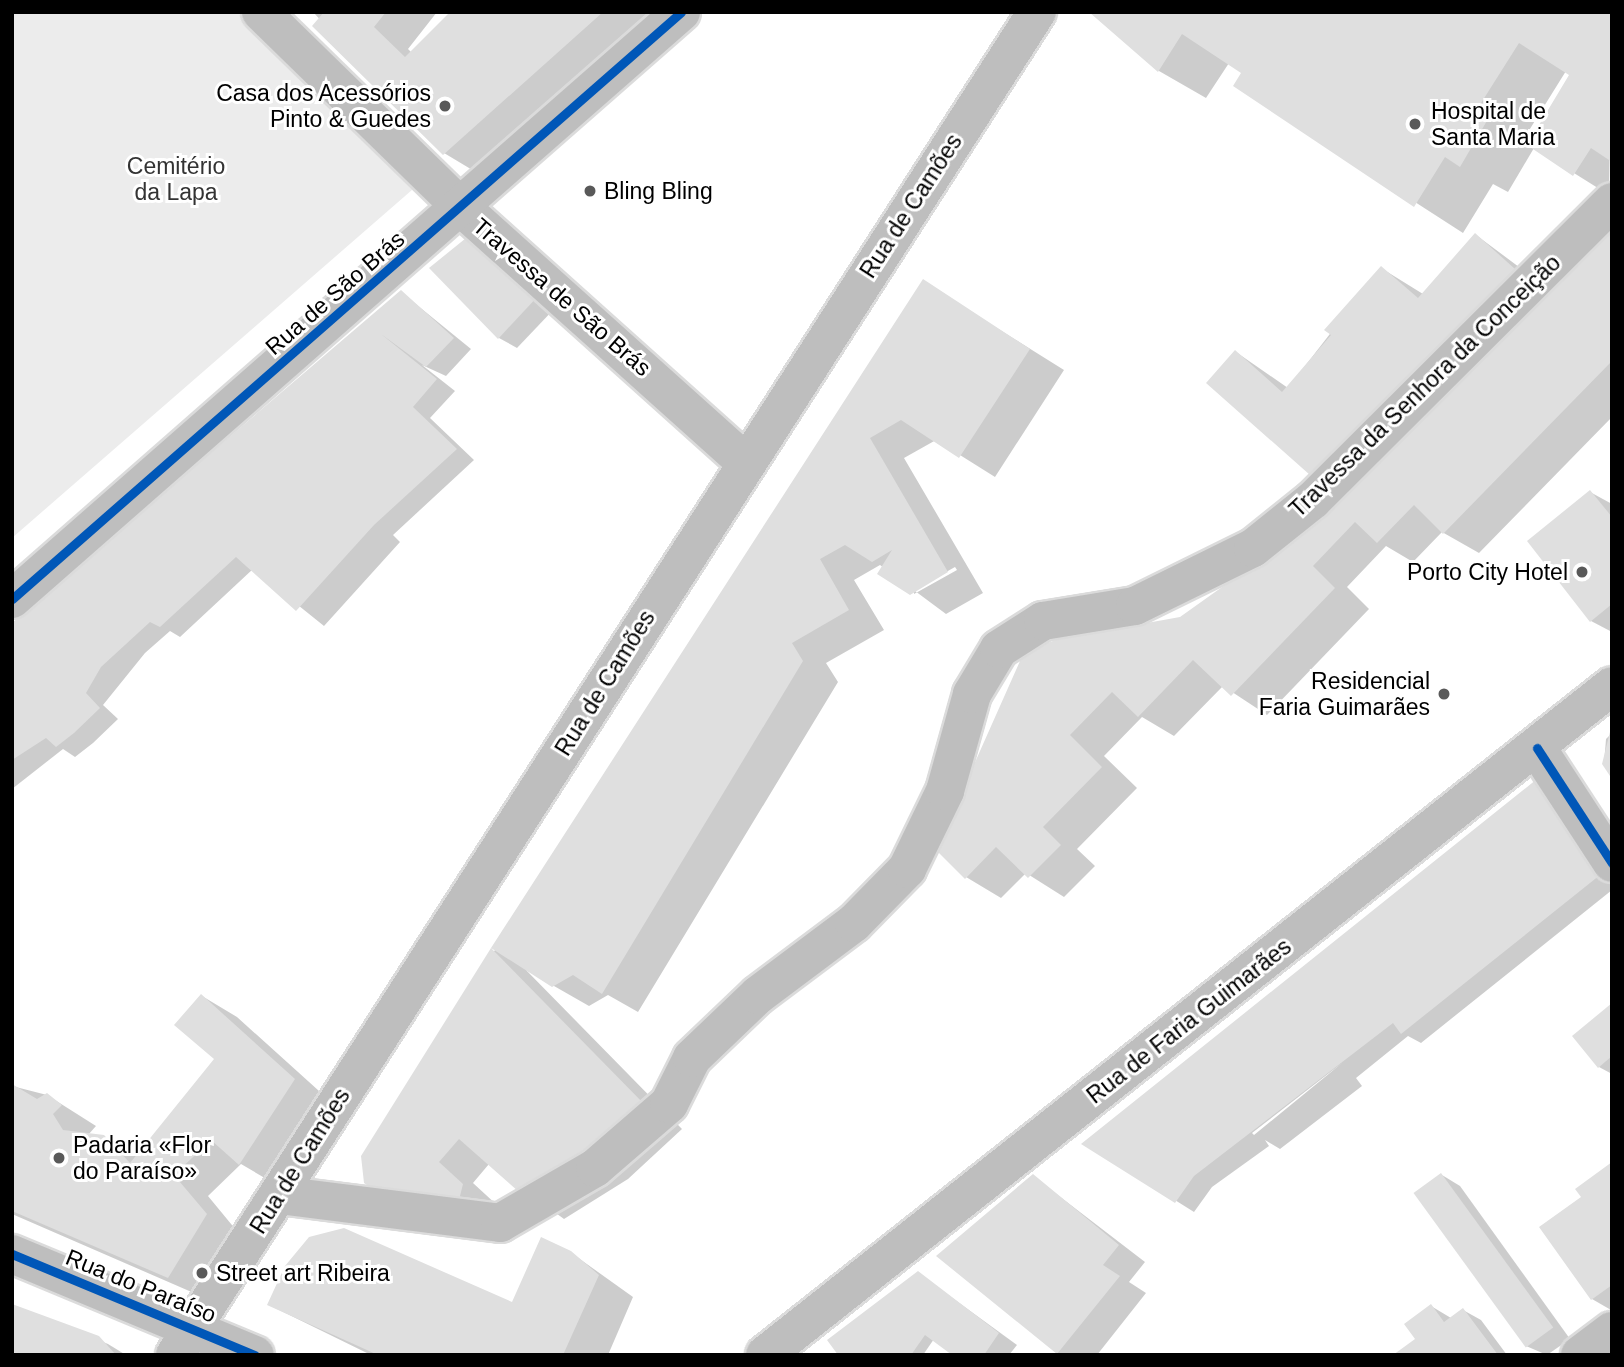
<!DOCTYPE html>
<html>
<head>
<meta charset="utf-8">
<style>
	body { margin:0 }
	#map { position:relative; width:1624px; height:1367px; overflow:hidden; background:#fff; font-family:Arial,sans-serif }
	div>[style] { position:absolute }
	.green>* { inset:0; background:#ececec }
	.shadow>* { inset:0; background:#0003 }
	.building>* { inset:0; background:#dfdfdf; transform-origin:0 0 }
	.roads { filter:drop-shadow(2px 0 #dbdbdb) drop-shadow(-2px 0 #dbdbdb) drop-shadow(0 2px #dbdbdb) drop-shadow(0 -2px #dbdbdb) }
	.minor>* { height:38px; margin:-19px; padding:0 19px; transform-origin:19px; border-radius:19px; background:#bebebe }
	.major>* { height:38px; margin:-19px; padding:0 19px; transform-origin:19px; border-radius:19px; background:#bebebe }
	.cycleway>* { height:9px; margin:-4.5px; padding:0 4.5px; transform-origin:4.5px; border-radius:4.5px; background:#0057b8 }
	.dots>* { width:19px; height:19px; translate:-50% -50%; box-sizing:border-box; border:4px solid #fff; border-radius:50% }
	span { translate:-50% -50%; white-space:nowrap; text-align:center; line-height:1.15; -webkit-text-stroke:6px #fff; paint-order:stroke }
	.poi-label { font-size:23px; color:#000 }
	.right { translate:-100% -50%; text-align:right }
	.left { translate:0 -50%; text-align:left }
	.park-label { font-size:23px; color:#333 }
	.street-label { font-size:23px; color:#000 }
	.frame { position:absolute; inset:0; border:14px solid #000; pointer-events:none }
</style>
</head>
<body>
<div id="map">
	<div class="green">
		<i style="clip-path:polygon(12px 12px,237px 12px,420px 183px,12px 538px)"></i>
	</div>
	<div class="shadow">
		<i style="clip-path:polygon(313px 12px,437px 12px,408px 49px,412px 53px,452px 12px,660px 12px,479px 174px,444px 153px)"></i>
		<i style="clip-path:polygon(evenodd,1612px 12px,1609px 195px,1534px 148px,1508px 192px,1493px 184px,1463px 233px,1235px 86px,1244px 72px,1229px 63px,1206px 98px,1159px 71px,1092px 13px,1612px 12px,1566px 71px,1572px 75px,1530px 144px,1523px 140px,1566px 71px)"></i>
		<i style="clip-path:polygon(1612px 232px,1612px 417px,1479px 553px,1442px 532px,1413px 562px,1386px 546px,1347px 587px,1369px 609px,1267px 715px,1223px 686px,1174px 736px,1142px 717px,1104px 756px,1137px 788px,1077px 849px,1095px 866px,1064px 897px,1026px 873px,1001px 898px,966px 877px,938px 850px,1181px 619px,1347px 495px,1311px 474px,1208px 383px,1236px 352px,1288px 388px,1381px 268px,1423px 294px,1476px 235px,1550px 290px)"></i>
		<i style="clip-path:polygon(471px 236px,556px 307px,517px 348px,499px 338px)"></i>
		<i style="clip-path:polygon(evenodd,923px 282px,1064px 370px,995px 477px,936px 440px,904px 458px,983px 593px,946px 614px,880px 565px,854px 580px,884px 630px,826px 663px,838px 682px,638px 1012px,608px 995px,589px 1006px,526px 970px,682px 1129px,628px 1179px,564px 1219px,489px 1164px,473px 1183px,498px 1206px,493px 1224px,363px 1156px,923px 282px,955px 567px,957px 570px,914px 594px,914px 590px,955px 567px)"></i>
		<i style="clip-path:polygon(401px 292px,471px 349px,446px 376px,422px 365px,455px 391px,430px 418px,474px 460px,393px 535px,400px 542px,324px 626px,253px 569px,180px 637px,170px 631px,145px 653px,103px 705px,118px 719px,93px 743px,75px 757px,63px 749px,12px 789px,12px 628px)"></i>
		<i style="clip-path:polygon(1590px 492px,1612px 504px,1612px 632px,1591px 621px)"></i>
		<i style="clip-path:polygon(1612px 733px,1604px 764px,1606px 739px)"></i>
		<i style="clip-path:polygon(evenodd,1537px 781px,1612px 877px,1612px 890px,1421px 1043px,1408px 1036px,1356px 1078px,1362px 1086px,1280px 1149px,1265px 1140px,1269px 1146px,1212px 1187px,1194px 1212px,1084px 1143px,1537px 781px,1342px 1063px,1254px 1135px,1252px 1133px,1342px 1063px)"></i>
		<i style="clip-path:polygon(202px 996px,237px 1017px,329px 1100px,275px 1184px,241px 1164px,208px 1196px,241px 1236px,203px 1297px,12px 1214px,12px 1086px,47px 1095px,96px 1126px,88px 1135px,137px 1156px,217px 1059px)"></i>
		<i style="clip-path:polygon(1612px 1006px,1612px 1074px,1599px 1067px)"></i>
		<i style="clip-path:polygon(1612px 1165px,1612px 1309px,1611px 1310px,1592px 1299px,1583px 1197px)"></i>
		<i style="clip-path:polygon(1442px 1175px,1460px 1186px,1570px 1339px,1547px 1355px,1526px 1346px)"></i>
		<i style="clip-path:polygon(1033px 1176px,1145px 1262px,1129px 1282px,1146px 1293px,1097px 1355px,1058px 1353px,938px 1256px)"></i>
		<i style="clip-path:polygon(344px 1230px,513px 1305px,570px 1252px,633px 1297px,608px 1355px,371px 1355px,269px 1305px,310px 1238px)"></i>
		<i style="clip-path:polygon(918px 1273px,1017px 1345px,1009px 1355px,955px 1355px,934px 1339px,923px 1355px,840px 1355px)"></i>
		<i style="clip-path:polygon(1431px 1306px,1451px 1318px,1463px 1310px,1481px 1320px,1507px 1355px,1396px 1355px,1417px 1339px)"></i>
		<i style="clip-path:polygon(42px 1317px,108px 1344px,126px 1355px,12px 1355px)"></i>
	</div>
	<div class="building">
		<i style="clip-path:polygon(324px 12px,386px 12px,374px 27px,405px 57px,450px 12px,603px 12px,443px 155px,312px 26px)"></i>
		<i style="clip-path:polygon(1089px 12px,1612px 12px,1612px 162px,1591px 148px,1573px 176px,1527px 145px,1569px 75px,1519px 43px,1476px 111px,1488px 119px,1460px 167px,1445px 157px,1414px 207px,1233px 86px,1241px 73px,1182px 34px,1158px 72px)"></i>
		<i style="clip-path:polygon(1612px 229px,1612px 361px,1443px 534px,1414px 505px,1377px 543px,1355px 522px,1313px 566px,1335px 588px,1231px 696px,1193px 660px,1138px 717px,1112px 692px,1070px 735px,1102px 767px,1043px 827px,1061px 845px,1028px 878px,996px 847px,965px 879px,936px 850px,1024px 652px,1058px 639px,1180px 617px,1315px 521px)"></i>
		<i style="clip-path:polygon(1475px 233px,1515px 269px,1310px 475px,1206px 383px,1235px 350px,1282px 392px,1331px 335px,1324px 330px,1381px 266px,1418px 298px)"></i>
		<i style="clip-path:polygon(471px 234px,539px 295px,498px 339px,429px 268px)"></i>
		<i style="clip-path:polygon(923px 279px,1030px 349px,959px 458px,901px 420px,870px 438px,948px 572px,910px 595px,877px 574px,892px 550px,872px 562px,845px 545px,820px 559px,849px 610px,792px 643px,803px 661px,602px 994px,573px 975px,552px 987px,491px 948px,648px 1108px,528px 1200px,459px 1139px,439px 1162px,463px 1184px,458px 1204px,382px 1196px,364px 1183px,361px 1156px,491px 948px)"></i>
		<i style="clip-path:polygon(401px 290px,454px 338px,426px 367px,381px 334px,437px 379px,413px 407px,457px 449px,374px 525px,296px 611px,236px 557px,160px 627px,150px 622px,101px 667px,86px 693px,100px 708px,74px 733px,56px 747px,46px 738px,12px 760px,12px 623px)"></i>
		<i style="clip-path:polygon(1590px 490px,1612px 517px,1612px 604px,1590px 622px,1527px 541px)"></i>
		<i style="clip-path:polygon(1612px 724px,1612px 779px,1602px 764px)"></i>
		<i style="clip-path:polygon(1537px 779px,1600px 875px,1401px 1034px,1393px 1023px,1194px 1176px,1175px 1203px,1081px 1144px)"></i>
		<i style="clip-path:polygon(201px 994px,295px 1079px,239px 1165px,211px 1140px,174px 1175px,207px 1214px,168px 1278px,12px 1211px,12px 1084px,37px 1099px,47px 1093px,62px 1105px,53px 1114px,63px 1130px,104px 1135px,130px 1163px,214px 1059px,174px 1025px)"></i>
		<i style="clip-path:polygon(1612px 1003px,1612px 1056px,1598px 1068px,1572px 1036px)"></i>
		<i style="clip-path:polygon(1612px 1162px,1612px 1285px,1591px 1300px,1539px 1227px,1581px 1197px,1575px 1189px)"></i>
		<i style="left:1441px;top:1173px;width:191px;height:34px;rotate:54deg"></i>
		<i style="clip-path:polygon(1033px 1174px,1119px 1245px,1103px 1265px,1120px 1276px,1057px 1354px,936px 1256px)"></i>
		<i style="clip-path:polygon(344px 1228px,512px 1302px,541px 1237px,571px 1251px,599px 1275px,563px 1355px,378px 1355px,267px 1305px,285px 1266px,309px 1237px)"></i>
		<i style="clip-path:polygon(918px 1271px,999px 1333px,984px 1355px,952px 1355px,925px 1335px,911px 1355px,838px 1355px,827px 1340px)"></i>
		<i style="clip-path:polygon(12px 1304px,99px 1336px,116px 1355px,12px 1355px)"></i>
		<i style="clip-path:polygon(1431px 1304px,1444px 1322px,1463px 1308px,1498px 1355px,1393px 1355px,1415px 1339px,1404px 1324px)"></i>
	</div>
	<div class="roads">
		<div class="minor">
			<i style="left:261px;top:12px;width:281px;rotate:44.3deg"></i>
			<i style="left:462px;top:208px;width:380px;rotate:41.9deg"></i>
			<i style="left:12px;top:599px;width:890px;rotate:-41.26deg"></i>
			<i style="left:1537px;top:748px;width:137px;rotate:56.9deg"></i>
			<i style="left:279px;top:1195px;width:223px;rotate:7.2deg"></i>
			<i style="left:500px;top:1223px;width:110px;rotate:-30.1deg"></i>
			<i style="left:595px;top:1168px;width:98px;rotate:-40.9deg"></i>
			<i style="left:669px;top:1104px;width:51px;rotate:-63.4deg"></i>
			<i style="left:692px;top:1058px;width:91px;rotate:-43.7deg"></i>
			<i style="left:758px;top:995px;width:120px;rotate:-36.9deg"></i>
			<i style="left:854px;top:923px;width:76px;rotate:-45.5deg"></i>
			<i style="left:907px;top:869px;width:87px;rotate:-64deg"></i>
			<i style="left:945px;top:791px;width:101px;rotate:-74.4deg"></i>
			<i style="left:972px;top:694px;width:52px;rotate:-59deg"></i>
			<i style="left:999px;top:649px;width:52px;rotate:-32.5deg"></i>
			<i style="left:1043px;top:621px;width:93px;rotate:-9.3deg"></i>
			<i style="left:1135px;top:606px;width:131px;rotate:-26.2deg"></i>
			<i style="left:1253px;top:548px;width:77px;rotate:-38.7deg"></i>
			<i style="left:1313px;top:500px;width:422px;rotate:-44.9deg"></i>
			<i style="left:12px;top:1254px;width:263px;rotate:22.6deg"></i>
			<i style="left:1580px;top:1355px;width:40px;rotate:-37deg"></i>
		</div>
		<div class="major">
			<i style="left:175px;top:1355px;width:1596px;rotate:-57.31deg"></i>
			<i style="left:765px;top:1355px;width:1079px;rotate:-38.3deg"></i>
		</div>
	</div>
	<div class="cycleway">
		<i style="left:12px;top:599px;width:890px;rotate:-41.26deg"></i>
		<i style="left:1537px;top:748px;width:137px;rotate:56.9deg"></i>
		<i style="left:12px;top:1254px;width:263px;rotate:22.6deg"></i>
	</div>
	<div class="dots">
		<i style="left:445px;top:106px;background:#595959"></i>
		<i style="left:1415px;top:124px;background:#595959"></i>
		<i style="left:590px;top:191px;background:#595959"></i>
		<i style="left:1582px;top:572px;background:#595959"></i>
		<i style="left:1444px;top:694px;background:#595959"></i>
		<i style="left:59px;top:1158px;background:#595959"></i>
		<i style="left:202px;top:1273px;background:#595959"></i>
	</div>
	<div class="poi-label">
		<span class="right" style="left:431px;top:106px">Casa dos Acessórios<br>Pinto &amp; Guedes</span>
		<span class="left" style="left:1431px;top:124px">Hospital de<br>Santa Maria</span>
		<span class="left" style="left:604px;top:191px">Bling Bling</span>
		<span class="right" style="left:1568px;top:572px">Porto City Hotel</span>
		<span class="right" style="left:1430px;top:694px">Residencial<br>Faria Guimarães</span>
		<span class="left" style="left:73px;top:1158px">Padaria «Flor<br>do Paraíso»</span>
		<span class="left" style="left:216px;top:1273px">Street art Ribeira</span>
	</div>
	<div class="park-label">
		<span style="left:176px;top:179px">Cemitério<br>da Lapa</span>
	</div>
	<div class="street-label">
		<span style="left:911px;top:206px;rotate:-57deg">Rua de Camões</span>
		<span style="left:335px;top:293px;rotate:-41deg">Rua de São Brás</span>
		<span style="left:562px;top:297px;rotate:41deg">Travessa de São Brás</span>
		<span style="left:1425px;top:386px;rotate:-44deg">Travessa da Senhora da Conceição</span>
		<span style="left:605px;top:683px;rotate:-58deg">Rua de Camões</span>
		<span style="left:1189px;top:1021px;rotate:-38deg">Rua de Faria Guimarães</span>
		<span style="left:300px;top:1161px;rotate:-58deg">Rua de Camões</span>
		<span style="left:141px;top:1286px;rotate:22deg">Rua do Paraíso</span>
	</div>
	<div class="frame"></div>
</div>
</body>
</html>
